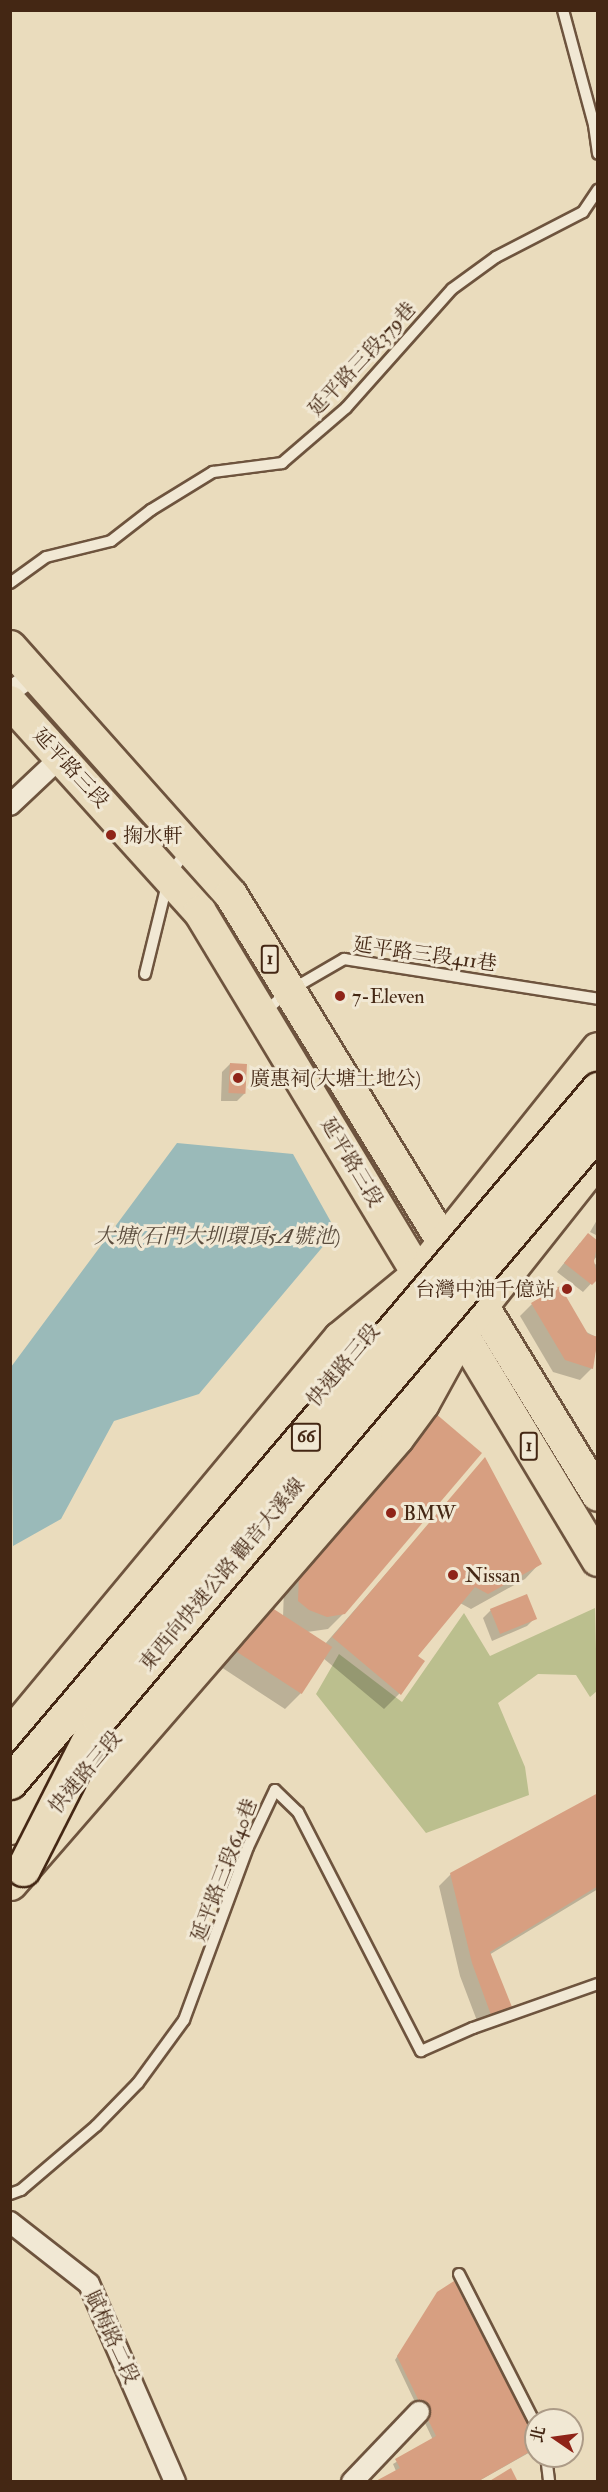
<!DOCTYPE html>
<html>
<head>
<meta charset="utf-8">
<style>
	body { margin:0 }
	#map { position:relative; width:608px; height:2492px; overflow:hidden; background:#eadcbd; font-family:"IM FELL Double Pica","Noto Serif TC",serif }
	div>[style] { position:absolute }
	.green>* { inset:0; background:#bbbf8e }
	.water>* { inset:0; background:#9abab9 }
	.shadow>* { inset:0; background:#0003 }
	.building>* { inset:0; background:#d79f81; transform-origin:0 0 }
	.roads { filter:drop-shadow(2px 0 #6e543e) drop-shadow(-2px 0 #6e543e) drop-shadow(0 2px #6e543e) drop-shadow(0 -2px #6e543e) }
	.lane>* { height:10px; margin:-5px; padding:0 5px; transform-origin:5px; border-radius:5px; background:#f1e8d4 }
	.street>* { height:20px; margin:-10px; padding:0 10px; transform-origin:10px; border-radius:10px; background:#f1e8d4 }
	.primary>* { height:32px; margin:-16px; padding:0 16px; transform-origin:16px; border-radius:16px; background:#eadcbd }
	.highway>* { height:33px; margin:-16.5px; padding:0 16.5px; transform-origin:16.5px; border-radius:16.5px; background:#eadcbd }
	.bridges { filter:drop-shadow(2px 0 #442714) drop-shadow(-2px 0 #442714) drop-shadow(0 2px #442714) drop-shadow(0 -2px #442714) }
	.highway-bridge>* { height:33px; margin:-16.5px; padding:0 16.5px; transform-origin:16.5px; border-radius:16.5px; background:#eadcbd }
	.dots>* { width:16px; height:16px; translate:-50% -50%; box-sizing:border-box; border:3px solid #f1e8d4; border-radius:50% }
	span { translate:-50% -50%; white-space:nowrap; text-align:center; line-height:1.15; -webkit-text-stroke:6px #f1e8d4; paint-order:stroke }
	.shield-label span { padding:2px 4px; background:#f1e8d4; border:2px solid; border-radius:4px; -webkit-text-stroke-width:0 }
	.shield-label { font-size:18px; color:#442714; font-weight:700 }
	.street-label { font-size:20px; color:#442714 }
	.poi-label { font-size:20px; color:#442714 }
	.left { translate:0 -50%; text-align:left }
	.right { translate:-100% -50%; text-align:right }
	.water-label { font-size:21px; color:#5a4c3d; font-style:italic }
	.frame { position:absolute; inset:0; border:12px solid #442714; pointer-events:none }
	.north { position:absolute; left:524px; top:2408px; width:60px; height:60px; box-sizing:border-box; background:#f1e8d4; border:2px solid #ac9b87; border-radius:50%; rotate:283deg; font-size:16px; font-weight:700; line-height:24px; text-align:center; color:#442714 }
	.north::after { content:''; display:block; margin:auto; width:21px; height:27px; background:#8f2418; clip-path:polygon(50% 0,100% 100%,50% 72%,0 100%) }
</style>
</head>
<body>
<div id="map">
	<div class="green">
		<i style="clip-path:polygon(595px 1608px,597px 1691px,590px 1697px,576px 1675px,538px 1674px,498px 1703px,525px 1767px,529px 1795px,426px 1833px,316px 1694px,339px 1654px,402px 1702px,464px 1613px,490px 1656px)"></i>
	</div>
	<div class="water">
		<i style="clip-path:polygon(177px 1143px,293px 1154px,336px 1231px,199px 1394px,114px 1421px,61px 1519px,13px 1546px,11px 1367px)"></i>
	</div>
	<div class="shadow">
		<i style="clip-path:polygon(230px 1064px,245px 1093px,237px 1101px,221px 1101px,222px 1072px)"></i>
		<i style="clip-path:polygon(597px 1220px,598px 1221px,598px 1236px,590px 1232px)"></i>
		<i style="clip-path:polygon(580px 1243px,598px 1243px,598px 1255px,592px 1262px,598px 1266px,598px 1276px,583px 1292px,557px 1272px)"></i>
		<i style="clip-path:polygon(532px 1304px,598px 1338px,592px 1368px,580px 1380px,553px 1372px,520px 1316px)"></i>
		<i style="clip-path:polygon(420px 1431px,344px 1613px,328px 1629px,307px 1632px,325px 1644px,485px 1460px,540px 1563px,525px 1579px,471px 1609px,460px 1603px,416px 1656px,399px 1694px,384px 1709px,323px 1658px,301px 1693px,285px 1709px,221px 1667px,251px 1621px,283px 1617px,284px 1589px)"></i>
		<i style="clip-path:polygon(491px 1610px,535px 1618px,527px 1626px,492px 1641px,483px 1618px)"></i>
		<i style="clip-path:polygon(598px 1794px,598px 1889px,489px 1955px,511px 2007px,499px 2019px,479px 2026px,460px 1976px,439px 1886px,451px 1874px)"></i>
		<i style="clip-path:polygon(438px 2293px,536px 2443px,534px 2450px,477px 2482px,396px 2471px,393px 2464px,433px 2440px,395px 2360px)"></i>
	</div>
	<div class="building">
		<i style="left:230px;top:1063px;width:17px;height:30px;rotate:3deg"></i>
		<i style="clip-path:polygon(588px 1233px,598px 1241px,594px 1261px,598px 1279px,592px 1285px,564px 1263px)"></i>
		<i style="clip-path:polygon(560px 1286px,588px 1334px,598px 1337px,593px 1369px,565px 1360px,531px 1303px)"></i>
		<i style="clip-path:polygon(435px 1413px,482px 1453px,345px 1614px,327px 1617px,309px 1610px,298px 1601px,299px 1572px)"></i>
		<i style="clip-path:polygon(485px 1457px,542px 1564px,488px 1594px,475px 1587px,418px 1656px,425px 1661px,401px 1695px,332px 1637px)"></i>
		<i style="left:527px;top:1594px;width:27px;height:40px;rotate:68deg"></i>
		<i style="left:266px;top:1604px;width:79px;height:56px;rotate:33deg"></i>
		<i style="clip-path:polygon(598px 1793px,598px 1886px,490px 1952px,512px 2007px,491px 2015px,472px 1963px,450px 1873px)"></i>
		<i style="clip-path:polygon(454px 2281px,536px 2440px,536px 2448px,477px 2482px,374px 2482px,400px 2468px,395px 2459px,436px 2436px,397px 2356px,437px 2292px)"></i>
		<i style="clip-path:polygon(511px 2468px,518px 2482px,488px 2482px)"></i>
	</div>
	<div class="roads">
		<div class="lane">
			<i style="left:563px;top:10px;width:119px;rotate:74.9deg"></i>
			<i style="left:594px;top:125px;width:29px;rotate:82deg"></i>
			<i style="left:10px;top:583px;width:44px;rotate:-35.8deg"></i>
			<i style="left:46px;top:557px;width:67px;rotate:-13.8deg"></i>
			<i style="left:111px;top:541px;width:51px;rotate:-37.8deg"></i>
			<i style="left:151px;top:510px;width:73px;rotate:-31.5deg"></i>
			<i style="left:213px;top:472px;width:70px;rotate:-7.4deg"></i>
			<i style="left:282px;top:463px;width:84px;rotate:-40.7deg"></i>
			<i style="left:346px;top:408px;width:159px;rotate:-48.3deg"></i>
			<i style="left:452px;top:289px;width:54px;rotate:-36deg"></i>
			<i style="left:496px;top:257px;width:98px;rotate:-27.3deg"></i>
			<i style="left:583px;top:212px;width:27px;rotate:-56deg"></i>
			<i style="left:145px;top:974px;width:101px;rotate:-76.2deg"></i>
			<i style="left:169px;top:876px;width:32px;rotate:-56deg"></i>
			<i style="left:264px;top:1012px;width:33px;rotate:-40deg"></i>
			<i style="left:289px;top:991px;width:64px;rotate:-30.2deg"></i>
			<i style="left:344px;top:959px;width:257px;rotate:8.9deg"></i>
			<i style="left:10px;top:2194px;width:12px;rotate:-20deg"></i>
			<i style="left:21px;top:2190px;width:99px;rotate:-40.5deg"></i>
			<i style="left:96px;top:2126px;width:60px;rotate:-45.7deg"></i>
			<i style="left:138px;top:2083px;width:78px;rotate:-53.9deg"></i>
			<i style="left:184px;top:2020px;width:184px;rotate:-69.7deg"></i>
			<i style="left:248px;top:1847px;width:63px;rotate:-64.7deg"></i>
			<i style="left:275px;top:1790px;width:32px;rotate:44deg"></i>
			<i style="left:298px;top:1812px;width:269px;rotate:62.8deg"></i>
			<i style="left:421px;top:2051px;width:57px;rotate:-23.9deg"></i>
			<i style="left:473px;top:2028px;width:133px;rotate:-19.4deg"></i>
			<i style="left:459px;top:2274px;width:169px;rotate:63deg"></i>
			<i style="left:546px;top:2456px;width:26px;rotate:83deg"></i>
		</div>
		<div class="street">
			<i style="left:10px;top:692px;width:29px;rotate:-36deg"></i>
			<i style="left:10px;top:805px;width:70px;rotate:-43.3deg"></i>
			<i style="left:10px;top:2222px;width:100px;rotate:38.1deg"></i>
			<i style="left:89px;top:2284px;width:216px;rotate:66.5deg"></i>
			<i style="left:352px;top:2482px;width:97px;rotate:-46.3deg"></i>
		</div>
		<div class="primary">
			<i style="left:10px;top:647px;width:332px;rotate:48.3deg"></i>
			<i style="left:231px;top:895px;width:703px;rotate:58.55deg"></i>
			<i style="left:10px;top:702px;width:283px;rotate:47.9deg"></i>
			<i style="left:200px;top:912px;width:423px;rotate:58.9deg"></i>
			<i style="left:418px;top:1274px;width:72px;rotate:53.4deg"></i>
			<i style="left:461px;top:1332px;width:266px;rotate:59deg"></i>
			<i style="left:432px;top:1257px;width:266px;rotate:-51.4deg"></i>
			<i style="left:471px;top:1320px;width:204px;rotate:-51.6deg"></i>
			<i style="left:71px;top:1787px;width:568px;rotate:-49.5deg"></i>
		</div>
		<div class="highway">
			<i style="left:10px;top:1735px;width:516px;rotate:-50.27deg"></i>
			<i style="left:340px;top:1338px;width:101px;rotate:-39.4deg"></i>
			<i style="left:10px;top:1827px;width:110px;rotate:-50.5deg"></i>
			<i style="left:10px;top:1883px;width:590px;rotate:-49.05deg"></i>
			<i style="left:397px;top:1437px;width:42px;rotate:-53.7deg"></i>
			<i style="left:422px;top:1403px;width:81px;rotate:-61.2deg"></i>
		</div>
	</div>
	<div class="bridges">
		<div class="highway-bridge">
			<i style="left:10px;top:1782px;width:909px;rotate:-49.69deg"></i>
			<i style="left:23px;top:1869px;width:168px;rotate:-63.1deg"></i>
			<i style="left:99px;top:1719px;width:772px;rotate:-49.73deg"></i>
		</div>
	</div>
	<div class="dots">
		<i style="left:111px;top:835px;background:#8f2418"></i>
		<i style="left:340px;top:996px;background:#8f2418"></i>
		<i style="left:238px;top:1078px;background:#8f2418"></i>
		<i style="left:567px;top:1289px;background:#8f2418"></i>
		<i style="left:391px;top:1513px;background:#8f2418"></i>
		<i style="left:453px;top:1575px;background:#8f2418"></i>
	</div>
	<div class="shield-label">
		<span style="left:270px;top:959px">1</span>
		<span style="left:306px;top:1437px">66</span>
		<span style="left:529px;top:1446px">1</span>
	</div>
	<div class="street-label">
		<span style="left:362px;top:359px;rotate:-47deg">延平路三段379巷</span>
		<span style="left:71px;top:768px;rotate:47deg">延平路三段</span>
		<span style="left:425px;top:954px;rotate:8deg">延平路三段411巷</span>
		<span style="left:352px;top:1162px;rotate:59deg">延平路三段</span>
		<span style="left:343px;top:1365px;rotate:-50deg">快速路三段</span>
		<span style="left:222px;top:1574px;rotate:-50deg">東西向快速公路 觀音大溪線</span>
		<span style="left:85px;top:1772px;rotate:-50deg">快速路三段</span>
		<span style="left:224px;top:1870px;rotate:-69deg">延平路三段640巷</span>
		<span style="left:112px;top:2337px;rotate:65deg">賦梅路二段</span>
	</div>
	<div class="poi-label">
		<span class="left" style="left:123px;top:835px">掬水軒</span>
		<span class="left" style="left:352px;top:996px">7-Eleven</span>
		<span class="left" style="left:250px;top:1078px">廣惠祠(大塘土地公)</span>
		<span class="right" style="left:555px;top:1289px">台灣中油千億站</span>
		<span class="left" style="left:403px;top:1513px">BMW</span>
		<span class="left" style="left:465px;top:1575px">Nissan</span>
	</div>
	<div class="water-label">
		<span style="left:217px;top:1237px">大塘(石門大圳環頂5A號池)</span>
	</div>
	<div class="frame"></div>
	<div class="north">北</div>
</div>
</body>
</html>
